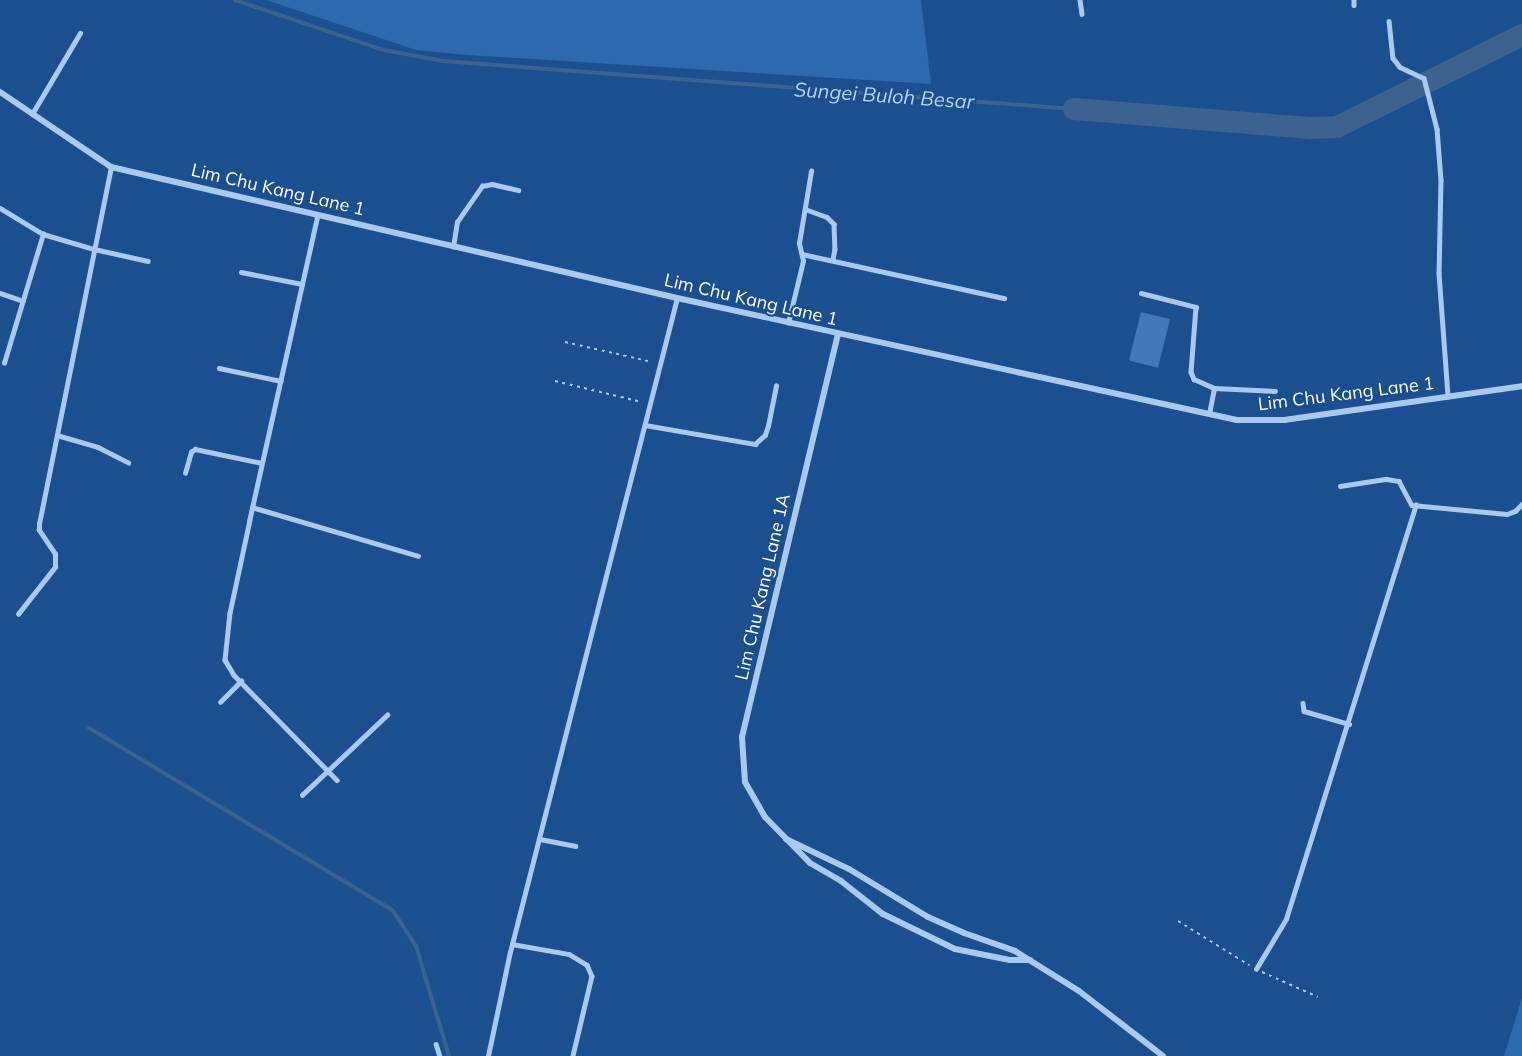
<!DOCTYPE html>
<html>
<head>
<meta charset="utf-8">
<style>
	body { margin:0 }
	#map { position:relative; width:1522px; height:1056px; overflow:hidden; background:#1b4f8f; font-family:Mulish,sans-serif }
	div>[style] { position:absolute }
	.green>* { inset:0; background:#2e69ad }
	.stream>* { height:4px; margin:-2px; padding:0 2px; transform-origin:2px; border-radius:2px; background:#3c6290 }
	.river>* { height:22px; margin:-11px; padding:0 11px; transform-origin:11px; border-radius:11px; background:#3c6290 }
	.building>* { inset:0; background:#4478b7; transform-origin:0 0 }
	.path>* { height:2px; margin-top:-1px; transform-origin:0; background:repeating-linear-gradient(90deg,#a9c9ee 0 3px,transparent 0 7.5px) }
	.lane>* { height:4.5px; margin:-2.25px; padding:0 2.25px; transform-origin:2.25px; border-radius:2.25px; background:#a9c9ee }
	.street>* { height:6px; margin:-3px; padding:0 3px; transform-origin:3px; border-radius:3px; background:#a9c9ee }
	span { translate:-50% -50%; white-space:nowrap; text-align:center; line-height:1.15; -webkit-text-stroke:4.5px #1b4f8f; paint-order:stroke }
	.street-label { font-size:18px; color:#fff }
	.water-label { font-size:20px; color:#b5d3f5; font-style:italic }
</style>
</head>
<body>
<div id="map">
	<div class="green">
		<i style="clip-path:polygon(266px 0,921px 0,931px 84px,467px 55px,416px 50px)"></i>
		<i style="clip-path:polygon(1522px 998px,1522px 1056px,1504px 1056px)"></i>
	</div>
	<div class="stream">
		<i style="left:235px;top:0;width:157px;rotate:18.6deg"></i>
		<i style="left:384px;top:50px;width:60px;rotate:10.6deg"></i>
		<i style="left:443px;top:61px;width:633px;rotate:4.35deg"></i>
		<i style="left:89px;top:728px;width:355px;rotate:31deg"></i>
		<i style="left:393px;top:911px;width:42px;rotate:56.7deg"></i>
		<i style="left:416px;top:946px;width:115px;rotate:73.3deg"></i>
	</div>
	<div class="river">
		<i style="left:1074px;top:109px;width:239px;rotate:4.6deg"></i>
		<i style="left:1312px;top:128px;width:25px;rotate:-2deg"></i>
		<i style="left:1337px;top:127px;width:207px;rotate:-26.4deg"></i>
	</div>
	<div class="building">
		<i style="left:1141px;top:312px;width:30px;height:50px;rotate:14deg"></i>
	</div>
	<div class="path">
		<i style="left:565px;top:342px;width:89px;rotate:12.9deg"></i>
		<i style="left:555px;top:381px;width:89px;rotate:13.6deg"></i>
		<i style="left:1178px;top:921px;width:84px;rotate:31.8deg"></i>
		<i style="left:1262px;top:972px;width:61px;rotate:24.1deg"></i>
	</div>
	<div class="lane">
		<i style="left:1080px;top:0;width:14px;rotate:82deg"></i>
		<i style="left:1354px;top:0;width:5px;rotate:90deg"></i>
		<i style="left:1389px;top:21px;width:37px;rotate:84deg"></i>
		<i style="left:1393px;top:58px;width:11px;rotate:52deg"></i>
		<i style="left:1400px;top:67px;width:26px;rotate:25deg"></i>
		<i style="left:1424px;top:78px;width:53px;rotate:75.7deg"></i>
		<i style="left:1437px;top:129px;width:51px;rotate:85.5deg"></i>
		<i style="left:1441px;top:180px;width:93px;rotate:91.2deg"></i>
		<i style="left:1439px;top:273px;width:124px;rotate:85.8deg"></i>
		<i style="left:32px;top:114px;width:94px;rotate:-59.3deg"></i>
		<i style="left:0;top:208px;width:50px;rotate:31.2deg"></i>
		<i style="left:43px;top:234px;width:53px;rotate:16.4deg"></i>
		<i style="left:94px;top:249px;width:55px;rotate:12.5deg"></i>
		<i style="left:805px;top:209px;width:23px;rotate:20deg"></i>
		<i style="left:827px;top:217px;width:10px;rotate:45deg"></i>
		<i style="left:834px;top:224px;width:25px;rotate:88deg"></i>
		<i style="left:835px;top:249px;width:10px;rotate:101deg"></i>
		<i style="left:318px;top:215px;width:312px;rotate:102.6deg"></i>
		<i style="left:250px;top:520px;width:95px;rotate:102.1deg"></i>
		<i style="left:230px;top:613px;width:47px;rotate:96.1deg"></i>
		<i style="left:225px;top:660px;width:17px;rotate:59deg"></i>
		<i style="left:234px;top:675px;width:147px;rotate:45.6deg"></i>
		<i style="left:453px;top:247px;width:25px;rotate:-81deg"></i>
		<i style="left:457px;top:222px;width:44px;rotate:-55.2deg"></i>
		<i style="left:482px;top:186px;width:10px;rotate:-11deg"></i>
		<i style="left:492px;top:184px;width:27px;rotate:13deg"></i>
		<i style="left:802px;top:254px;width:207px;rotate:12.3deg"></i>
		<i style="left:241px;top:272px;width:62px;rotate:11.1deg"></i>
		<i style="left:0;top:293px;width:24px;rotate:19deg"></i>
		<i style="left:1141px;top:293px;width:57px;rotate:14.3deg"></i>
		<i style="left:1196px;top:307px;width:65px;rotate:94.4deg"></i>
		<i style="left:1191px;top:372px;width:8px;rotate:67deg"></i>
		<i style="left:1194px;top:379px;width:22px;rotate:24deg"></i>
		<i style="left:1214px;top:388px;width:61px;rotate:2.8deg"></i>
		<i style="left:788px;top:323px;width:64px;rotate:-76.4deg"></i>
		<i style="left:803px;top:261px;width:18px;rotate:-103deg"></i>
		<i style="left:799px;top:243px;width:73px;rotate:-80.5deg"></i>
		<i style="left:4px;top:363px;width:135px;rotate:-73.2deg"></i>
		<i style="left:219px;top:368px;width:63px;rotate:11.8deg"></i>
		<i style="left:1209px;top:414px;width:26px;rotate:-79deg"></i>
		<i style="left:645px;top:425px;width:112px;rotate:9.8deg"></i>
		<i style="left:755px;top:444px;width:13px;rotate:-42deg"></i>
		<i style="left:765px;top:435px;width:9px;rotate:-72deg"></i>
		<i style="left:768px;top:426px;width:41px;rotate:-78.7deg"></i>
		<i style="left:57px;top:435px;width:43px;rotate:16.3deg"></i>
		<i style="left:98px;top:447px;width:34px;rotate:27deg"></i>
		<i style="left:185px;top:473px;width:22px;rotate:-74deg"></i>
		<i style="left:191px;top:452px;width:5px;rotate:-37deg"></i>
		<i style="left:195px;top:449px;width:68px;rotate:11.8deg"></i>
		<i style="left:1340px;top:486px;width:47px;rotate:-8.7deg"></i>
		<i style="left:1386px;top:479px;width:13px;rotate:9deg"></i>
		<i style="left:1399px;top:481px;width:27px;rotate:62deg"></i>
		<i style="left:1412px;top:505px;width:95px;rotate:5.4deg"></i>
		<i style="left:1507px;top:514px;width:9px;rotate:-21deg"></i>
		<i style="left:1515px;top:511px;width:10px;rotate:-45deg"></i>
		<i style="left:252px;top:507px;width:173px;rotate:16.4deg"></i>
		<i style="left:18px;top:614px;width:60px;rotate:-51.8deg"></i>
		<i style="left:55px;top:567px;width:13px;rotate:-90deg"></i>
		<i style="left:55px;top:554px;width:29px;rotate:-124deg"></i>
		<i style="left:39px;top:530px;width:6px;rotate:-90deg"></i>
		<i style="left:39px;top:524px;width:364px;rotate:-78.6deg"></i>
		<i style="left:220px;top:702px;width:30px;rotate:-45deg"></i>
		<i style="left:1303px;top:703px;width:8px;rotate:83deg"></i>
		<i style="left:1304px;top:711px;width:47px;rotate:16.1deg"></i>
		<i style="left:302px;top:795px;width:117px;rotate:-43.3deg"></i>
		<i style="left:540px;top:839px;width:36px;rotate:11deg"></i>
		<i style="left:512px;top:944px;width:58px;rotate:10deg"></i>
		<i style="left:569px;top:954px;width:21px;rotate:31deg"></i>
		<i style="left:587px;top:965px;width:12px;rotate:66deg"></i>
		<i style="left:592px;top:976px;width:82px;rotate:103.4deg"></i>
		<i style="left:1256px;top:969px;width:58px;rotate:-59deg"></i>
		<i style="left:1286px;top:919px;width:434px;rotate:-72.6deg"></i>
		<i style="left:436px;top:1044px;width:13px;rotate:72deg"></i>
		<i style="left:488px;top:1056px;width:106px;rotate:-78.1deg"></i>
		<i style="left:510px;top:952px;width:675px;rotate:-75.68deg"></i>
	</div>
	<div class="street">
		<i style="left:0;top:92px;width:134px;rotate:34deg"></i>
		<i style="left:111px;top:167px;width:581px;rotate:13.03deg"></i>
		<i style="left:677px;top:298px;width:573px;rotate:12.29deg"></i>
		<i style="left:1237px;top:420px;width:47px"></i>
		<i style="left:1284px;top:420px;width:240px;rotate:-8.1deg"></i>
		<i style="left:838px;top:334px;width:414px;rotate:103.4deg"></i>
		<i style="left:742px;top:737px;width:45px;rotate:86.2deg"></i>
		<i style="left:745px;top:782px;width:40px;rotate:60.3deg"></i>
		<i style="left:765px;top:817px;width:64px;rotate:45.6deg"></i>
		<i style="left:810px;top:863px;width:36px;rotate:30deg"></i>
		<i style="left:841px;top:881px;width:53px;rotate:38.2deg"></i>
		<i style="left:883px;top:914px;width:80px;rotate:25.9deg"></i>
		<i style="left:955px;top:949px;width:56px;rotate:11.3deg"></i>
		<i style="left:1010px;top:960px;width:20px"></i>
		<i style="left:786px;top:839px;width:70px;rotate:25.5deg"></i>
		<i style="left:849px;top:869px;width:92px;rotate:31.3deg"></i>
		<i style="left:928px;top:917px;width:39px;rotate:24deg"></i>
		<i style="left:964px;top:933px;width:54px;rotate:19.4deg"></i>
		<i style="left:1015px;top:951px;width:75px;rotate:32deg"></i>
		<i style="left:1079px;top:991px;width:106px;rotate:37.7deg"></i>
	</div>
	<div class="street-label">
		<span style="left:278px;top:190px;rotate:13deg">Lim Chu Kang Lane 1</span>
		<span style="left:751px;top:300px;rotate:13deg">Lim Chu Kang Lane 1</span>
		<span style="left:1346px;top:394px;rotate:-7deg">Lim Chu Kang Lane 1</span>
		<span style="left:763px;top:587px;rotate:-77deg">Lim Chu Kang Lane 1A</span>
	</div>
	<div class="water-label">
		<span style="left:884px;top:95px;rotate:4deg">Sungei Buloh Besar</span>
	</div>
</div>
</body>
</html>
